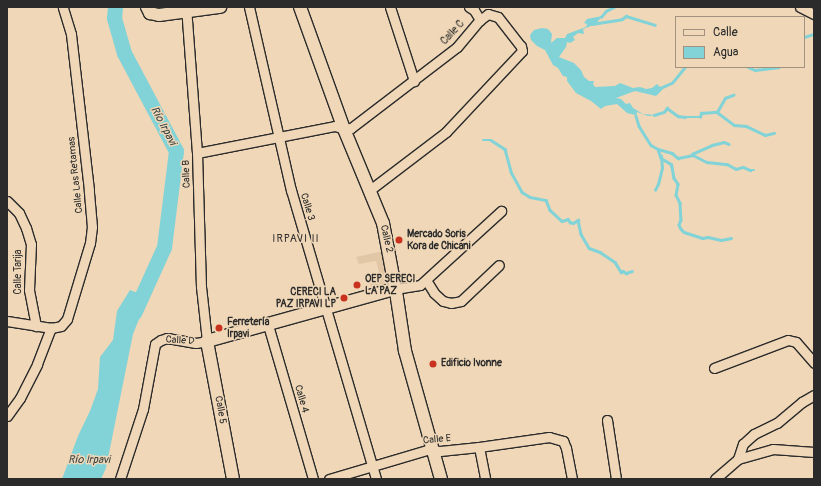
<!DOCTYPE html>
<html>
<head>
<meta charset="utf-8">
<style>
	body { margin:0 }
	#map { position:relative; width:821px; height:486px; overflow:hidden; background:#efd7b7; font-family:Pangolin,sans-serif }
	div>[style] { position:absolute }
	.built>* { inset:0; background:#e2c7a6 }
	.water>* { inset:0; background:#81d3d8 }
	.stream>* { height:2.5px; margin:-1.25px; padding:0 1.25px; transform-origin:1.25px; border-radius:1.25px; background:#81d3d8 }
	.river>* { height:15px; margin:-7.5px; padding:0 7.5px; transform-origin:7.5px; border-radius:7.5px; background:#81d3d8 }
	.roads { filter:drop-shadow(1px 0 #2b2b2b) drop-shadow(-1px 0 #2b2b2b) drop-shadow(0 1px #2b2b2b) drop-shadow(0 -1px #2b2b2b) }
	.minor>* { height:9px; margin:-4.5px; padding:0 4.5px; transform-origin:4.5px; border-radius:4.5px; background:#efd7b7 }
	.secondary>* { height:12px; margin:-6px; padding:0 6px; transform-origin:6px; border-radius:6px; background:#efd7b7 }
	.dots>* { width:11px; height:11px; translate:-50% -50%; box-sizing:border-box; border:2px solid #efd7b7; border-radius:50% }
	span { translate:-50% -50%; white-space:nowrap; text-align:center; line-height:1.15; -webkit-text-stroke:3px #efd7b7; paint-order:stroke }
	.street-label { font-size:10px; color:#2b2b2b }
	.poi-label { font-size:10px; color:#2b2b2b; font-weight:700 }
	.left { translate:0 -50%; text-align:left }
	.right { translate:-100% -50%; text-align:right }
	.water-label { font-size:11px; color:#384445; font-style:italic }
	.neighbourhood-label { font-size:11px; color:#2b2b2b; letter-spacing:1px }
	.frame { position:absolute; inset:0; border:8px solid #2b2b2b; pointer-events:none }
	.legend { position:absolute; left:675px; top:16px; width:130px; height:52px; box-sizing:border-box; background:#efd7b7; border:1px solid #a1927f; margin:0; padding:5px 7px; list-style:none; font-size:12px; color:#2b2b2b }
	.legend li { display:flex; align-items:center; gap:8px; height:20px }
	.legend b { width:20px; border:1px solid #a1927f }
</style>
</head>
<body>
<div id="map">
	<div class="built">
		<i style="clip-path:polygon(383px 251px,390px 280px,387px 284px,371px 287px,369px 279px,377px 277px,376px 274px,379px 272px,376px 261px,359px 264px,356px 257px)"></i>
	</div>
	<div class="water">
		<i style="clip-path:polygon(602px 16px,596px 24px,583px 29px,584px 34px,578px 33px,573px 37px,575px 40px,570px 43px,567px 42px,566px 47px,559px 57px,574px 63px,581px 70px,584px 77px,589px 81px,594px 81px,593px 84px,595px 87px,615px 86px,620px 83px,633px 88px,640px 87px,646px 89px,652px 88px,657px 84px,660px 87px,674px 81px,672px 85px,663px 89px,656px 96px,635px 91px,616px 98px,621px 99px,626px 104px,630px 103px,633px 108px,643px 114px,657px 115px,648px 116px,637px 112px,636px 118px,635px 115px,627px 113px,617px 104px,605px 106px,601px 109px,591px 101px,576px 93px,567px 81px,567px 77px,563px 76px,558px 68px,553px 65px,545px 50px,537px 46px,531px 40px,530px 35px,534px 30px,542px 28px,548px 29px,552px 34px,551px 43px,557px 38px,565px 38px,567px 34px,586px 27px,587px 24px,584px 23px,587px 19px)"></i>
		<i style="clip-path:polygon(130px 290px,148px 297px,133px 334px,106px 468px,101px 479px,62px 479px,78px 436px,90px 411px,98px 389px,100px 357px,113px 340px,117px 311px)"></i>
	</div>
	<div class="stream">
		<i style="left:601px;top:17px;width:8px;rotate:-50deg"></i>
		<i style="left:606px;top:11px;width:9px;rotate:-27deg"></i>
		<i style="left:592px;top:24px;width:30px;rotate:-9deg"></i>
		<i style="left:622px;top:19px;width:5px;rotate:-37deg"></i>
		<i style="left:626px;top:16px;width:30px;rotate:17deg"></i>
		<i style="left:804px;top:37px;width:10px;rotate:-17deg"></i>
		<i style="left:729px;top:67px;width:7px"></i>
		<i style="left:748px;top:67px;width:8px;rotate:23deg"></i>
		<i style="left:755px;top:70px;width:24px;rotate:-7deg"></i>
		<i style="left:672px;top:83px;width:21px;rotate:-51deg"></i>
		<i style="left:717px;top:112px;width:16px;rotate:-60deg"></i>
		<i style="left:725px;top:98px;width:9px;rotate:-21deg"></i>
		<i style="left:654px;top:115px;width:10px;rotate:-17deg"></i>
		<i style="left:664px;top:112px;width:5px;rotate:-53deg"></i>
		<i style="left:667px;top:108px;width:14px;rotate:36deg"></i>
		<i style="left:678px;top:116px;width:7px;rotate:8deg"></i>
		<i style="left:685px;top:117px;width:15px"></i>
		<i style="left:700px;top:117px;width:4px;rotate:-76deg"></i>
		<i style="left:701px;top:113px;width:16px;rotate:-4deg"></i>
		<i style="left:717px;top:112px;width:21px;rotate:37deg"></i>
		<i style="left:734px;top:125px;width:12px;rotate:5deg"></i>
		<i style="left:746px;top:126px;width:21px;rotate:25deg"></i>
		<i style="left:765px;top:135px;width:9px;rotate:-13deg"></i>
		<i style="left:636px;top:116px;width:10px;rotate:73deg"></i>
		<i style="left:639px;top:126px;width:22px;rotate:58deg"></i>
		<i style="left:651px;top:145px;width:8px;rotate:30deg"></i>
		<i style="left:658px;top:149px;width:9px;rotate:72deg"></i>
		<i style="left:661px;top:158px;width:12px;rotate:31deg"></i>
		<i style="left:671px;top:164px;width:3px;rotate:72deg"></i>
		<i style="left:672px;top:167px;width:11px;rotate:80deg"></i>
		<i style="left:674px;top:178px;width:7px;rotate:56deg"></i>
		<i style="left:678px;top:184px;width:11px;rotate:100deg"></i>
		<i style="left:676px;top:195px;width:9px;rotate:63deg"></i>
		<i style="left:680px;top:203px;width:17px;rotate:87deg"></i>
		<i style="left:681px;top:220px;width:5px;rotate:112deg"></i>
		<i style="left:679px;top:225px;width:4px;rotate:63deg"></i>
		<i style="left:681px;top:229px;width:4px;rotate:45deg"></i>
		<i style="left:684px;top:232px;width:19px;rotate:18deg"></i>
		<i style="left:702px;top:238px;width:6px;rotate:-9deg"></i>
		<i style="left:708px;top:237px;width:13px;rotate:13deg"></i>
		<i style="left:721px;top:240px;width:10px;rotate:-11deg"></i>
		<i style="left:483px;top:140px;width:8px"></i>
		<i style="left:491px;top:140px;width:17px;rotate:33deg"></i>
		<i style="left:505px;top:149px;width:24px;rotate:75deg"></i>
		<i style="left:511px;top:172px;width:23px;rotate:61deg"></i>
		<i style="left:522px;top:192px;width:9px;rotate:32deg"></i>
		<i style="left:530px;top:197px;width:16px;rotate:11deg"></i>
		<i style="left:546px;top:200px;width:11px;rotate:68deg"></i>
		<i style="left:550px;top:210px;width:16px;rotate:43deg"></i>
		<i style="left:562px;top:221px;width:6px;rotate:-18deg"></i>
		<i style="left:568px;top:219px;width:4px;rotate:56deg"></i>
		<i style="left:570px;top:222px;width:3px;rotate:18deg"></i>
		<i style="left:573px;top:223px;width:6px;rotate:-31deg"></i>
		<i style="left:578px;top:220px;width:14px;rotate:78deg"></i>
		<i style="left:581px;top:234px;width:16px;rotate:60deg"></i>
		<i style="left:589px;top:248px;width:12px;rotate:20deg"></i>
		<i style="left:600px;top:252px;width:18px;rotate:34deg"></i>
		<i style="left:615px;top:262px;width:12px;rotate:59deg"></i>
		<i style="left:621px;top:272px;width:2px;rotate:-27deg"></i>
		<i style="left:623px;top:271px;width:4px;rotate:34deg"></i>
		<i style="left:626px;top:273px;width:6px;rotate:-18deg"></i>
		<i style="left:658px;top:149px;width:15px;rotate:16deg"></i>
		<i style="left:672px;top:153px;width:8px;rotate:40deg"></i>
		<i style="left:678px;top:158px;width:15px;rotate:-11deg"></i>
		<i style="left:693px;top:155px;width:16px;rotate:27deg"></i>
		<i style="left:707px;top:162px;width:20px;rotate:6deg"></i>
		<i style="left:727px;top:164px;width:10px;rotate:29deg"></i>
		<i style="left:736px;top:169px;width:7px;rotate:-16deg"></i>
		<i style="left:743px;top:167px;width:8px;rotate:23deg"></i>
		<i style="left:750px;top:170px;width:4px"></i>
		<i style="left:692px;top:154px;width:22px;rotate:-24deg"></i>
		<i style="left:712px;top:145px;width:12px;rotate:-14deg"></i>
		<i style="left:724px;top:142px;width:5px;rotate:22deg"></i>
		<i style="left:655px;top:190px;width:7px;rotate:-63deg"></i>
		<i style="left:658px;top:184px;width:16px;rotate:-76deg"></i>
		<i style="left:662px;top:168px;width:12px;rotate:-95deg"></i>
	</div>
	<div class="river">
		<i style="left:115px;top:7px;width:11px;rotate:95deg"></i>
		<i style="left:114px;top:18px;width:36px;rotate:74deg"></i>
		<i style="left:124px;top:53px;width:111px;rotate:62deg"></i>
		<i style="left:176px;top:151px;width:97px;rotate:97.1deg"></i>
		<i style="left:164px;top:247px;width:72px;rotate:114.4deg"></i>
	</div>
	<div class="roads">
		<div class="minor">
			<i style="left:249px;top:7px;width:188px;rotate:77.1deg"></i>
			<i style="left:291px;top:190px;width:301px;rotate:73.6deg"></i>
			<i style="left:390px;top:7px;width:78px;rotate:72deg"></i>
			<i style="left:469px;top:7px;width:6px;rotate:31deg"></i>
			<i style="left:474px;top:10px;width:12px;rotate:59deg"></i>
			<i style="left:800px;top:7px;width:16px;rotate:27deg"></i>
			<i style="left:197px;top:153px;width:141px;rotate:-11.1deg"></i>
			<i style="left:335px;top:126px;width:9px;rotate:18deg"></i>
			<i style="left:344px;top:129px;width:7px;rotate:-8deg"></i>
			<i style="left:351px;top:128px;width:133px;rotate:-37.4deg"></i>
			<i style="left:457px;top:47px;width:35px;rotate:-50deg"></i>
			<i style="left:480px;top:20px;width:10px;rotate:-37deg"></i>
			<i style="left:488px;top:14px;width:10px;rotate:17deg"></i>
			<i style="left:498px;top:17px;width:37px;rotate:52deg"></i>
			<i style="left:521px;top:46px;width:5px;rotate:79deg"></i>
			<i style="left:522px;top:51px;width:111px;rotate:133.2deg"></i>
			<i style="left:446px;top:132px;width:96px;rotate:142.7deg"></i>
			<i style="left:7px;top:201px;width:17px;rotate:45deg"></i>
			<i style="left:19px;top:213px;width:17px;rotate:65deg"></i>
			<i style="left:26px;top:228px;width:17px;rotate:73deg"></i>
			<i style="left:31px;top:244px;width:46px;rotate:92.5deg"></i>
			<i style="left:29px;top:290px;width:37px;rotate:79deg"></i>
			<i style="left:426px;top:280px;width:15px;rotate:58deg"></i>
			<i style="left:434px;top:293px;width:12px;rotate:42deg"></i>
			<i style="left:443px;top:301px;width:8px;rotate:14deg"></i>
			<i style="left:451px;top:303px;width:10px;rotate:-11deg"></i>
			<i style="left:461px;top:301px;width:52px;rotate:-43.5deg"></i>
			<i style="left:395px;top:289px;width:25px;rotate:-9deg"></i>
			<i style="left:420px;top:285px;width:110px;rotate:-42.4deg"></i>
			<i style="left:7px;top:321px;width:45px;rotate:9deg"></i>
			<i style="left:51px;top:328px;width:10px;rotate:-11deg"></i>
			<i style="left:61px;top:326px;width:9px;rotate:-49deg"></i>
			<i style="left:67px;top:319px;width:79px;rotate:-73.2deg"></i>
			<i style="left:90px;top:243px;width:16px;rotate:-83deg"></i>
			<i style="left:92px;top:227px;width:37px;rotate:-95deg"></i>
			<i style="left:89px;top:190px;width:157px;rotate:-96.6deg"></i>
			<i style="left:71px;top:34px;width:28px;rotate:-107deg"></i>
			<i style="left:268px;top:325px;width:160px;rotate:73.7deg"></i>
			<i style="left:714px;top:368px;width:79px;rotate:-20.7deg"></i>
			<i style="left:788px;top:340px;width:8px;rotate:14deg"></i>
			<i style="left:796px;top:342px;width:28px;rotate:49deg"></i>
			<i style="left:7px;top:416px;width:22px;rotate:-54deg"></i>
			<i style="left:20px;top:398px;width:38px;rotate:-63deg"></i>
			<i style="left:37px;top:364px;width:39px;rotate:-69deg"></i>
			<i style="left:607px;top:420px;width:60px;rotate:81.3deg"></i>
			<i style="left:479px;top:447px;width:33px;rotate:79deg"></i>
			<i style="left:738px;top:459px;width:16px;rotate:-72deg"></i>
			<i style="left:743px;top:444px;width:15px;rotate:-42deg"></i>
			<i style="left:754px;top:434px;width:25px;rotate:-26deg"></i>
			<i style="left:777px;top:423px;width:33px;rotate:-40deg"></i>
			<i style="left:802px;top:402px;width:14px;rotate:-30deg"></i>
			<i style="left:120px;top:479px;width:74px;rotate:-71.8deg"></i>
			<i style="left:143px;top:409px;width:66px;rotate:-79.5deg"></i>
			<i style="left:155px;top:344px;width:7px;rotate:-34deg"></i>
			<i style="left:161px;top:340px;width:6px;rotate:-18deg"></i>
			<i style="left:167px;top:338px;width:29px;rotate:10deg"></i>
			<i style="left:196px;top:343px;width:11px;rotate:-10deg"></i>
			<i style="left:207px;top:341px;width:54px;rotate:-96.3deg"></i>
			<i style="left:201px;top:287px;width:134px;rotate:-91.7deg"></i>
			<i style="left:197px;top:153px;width:146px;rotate:-94.3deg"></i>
			<i style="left:329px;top:479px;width:102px;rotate:-16.5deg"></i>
			<i style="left:427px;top:450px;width:13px;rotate:4deg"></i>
			<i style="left:440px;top:451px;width:39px;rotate:-6deg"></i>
			<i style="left:479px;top:447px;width:71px;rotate:-8.1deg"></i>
			<i style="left:549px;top:437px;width:15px;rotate:16deg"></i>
			<i style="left:563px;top:441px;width:8px;rotate:67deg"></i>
			<i style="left:566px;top:448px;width:32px;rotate:79deg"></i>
			<i style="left:715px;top:479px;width:30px;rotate:-41deg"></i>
			<i style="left:738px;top:459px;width:36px;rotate:-16deg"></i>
			<i style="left:773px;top:449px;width:41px;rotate:4.2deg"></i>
		</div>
		<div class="secondary">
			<i style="left:147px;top:7px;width:7px;rotate:63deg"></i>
			<i style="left:150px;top:13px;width:9px;rotate:13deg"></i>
			<i style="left:159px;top:15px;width:62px;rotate:-7.5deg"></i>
			<i style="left:300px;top:7px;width:130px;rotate:70.2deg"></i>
			<i style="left:344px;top:129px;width:102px;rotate:67.5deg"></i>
			<i style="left:383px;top:223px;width:76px;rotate:79.4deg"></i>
			<i style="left:397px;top:298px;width:54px;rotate:81.4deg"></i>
			<i style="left:405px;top:351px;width:133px;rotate:74.3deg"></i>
			<i style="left:233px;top:479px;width:140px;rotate:-100.7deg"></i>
			<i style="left:207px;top:341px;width:195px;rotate:-15.5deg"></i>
		</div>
	</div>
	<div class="dots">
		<i style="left:399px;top:240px;background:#c8321e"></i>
		<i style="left:357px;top:285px;background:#c8321e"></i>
		<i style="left:344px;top:298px;background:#c8321e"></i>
		<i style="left:219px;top:328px;background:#c8321e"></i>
		<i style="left:433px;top:364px;background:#c8321e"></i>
	</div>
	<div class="street-label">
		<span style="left:453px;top:33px;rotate:-47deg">Calle C</span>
		<span style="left:187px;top:174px;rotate:-92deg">Calle B</span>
		<span style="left:76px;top:175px;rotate:-96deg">Calle Las Retamas</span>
		<span style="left:307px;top:207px;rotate:73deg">Calle 3</span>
		<span style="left:386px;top:239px;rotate:77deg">Calle 2</span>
		<span style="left:19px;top:272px;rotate:-90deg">Calle Tarija</span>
		<span style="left:180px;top:341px;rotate:4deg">Calle D</span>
		<span style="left:301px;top:399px;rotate:74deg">Calle 4</span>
		<span style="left:220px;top:410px;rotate:80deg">Calle 5</span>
		<span style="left:437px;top:440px;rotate:-5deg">Calle E</span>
	</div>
	<div class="poi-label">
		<span class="left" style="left:407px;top:240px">Mercado Soris<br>Kora de Chicani</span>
		<span class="left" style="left:365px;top:285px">OEP SERECI<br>LA PAZ</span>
		<span class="right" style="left:336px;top:298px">CERECI LA<br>PAZ IRPAVI LP</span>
		<span class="left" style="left:227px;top:328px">Ferretería<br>Irpavi</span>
		<span class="left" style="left:441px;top:364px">Edificio Ivonne</span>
	</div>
	<div class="water-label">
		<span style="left:163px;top:126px;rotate:62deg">Río Irpavi</span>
		<span style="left:89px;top:460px">Río Irpavi</span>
	</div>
	<div class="neighbourhood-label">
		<span style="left:296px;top:239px">IRPAVI II</span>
	</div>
	<div class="frame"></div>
	<ul class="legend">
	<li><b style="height:5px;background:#efd7b7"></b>Calle</li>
	<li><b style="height:11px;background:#81d3d8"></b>Agua</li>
	</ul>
</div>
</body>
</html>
